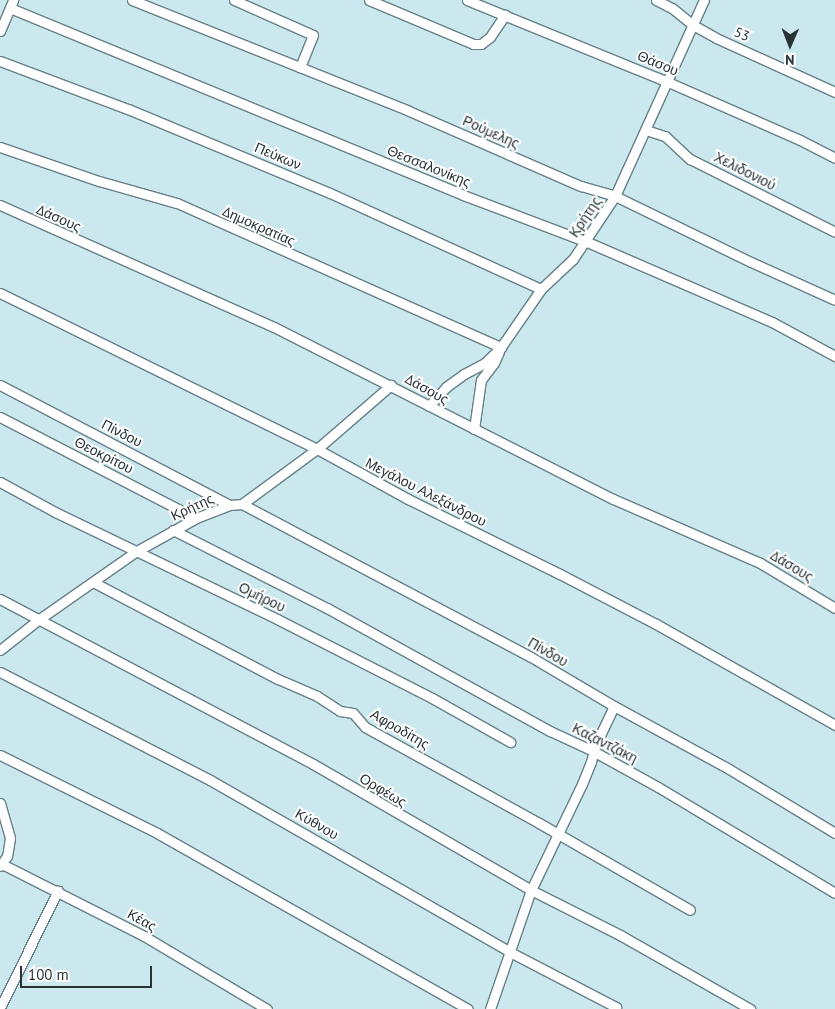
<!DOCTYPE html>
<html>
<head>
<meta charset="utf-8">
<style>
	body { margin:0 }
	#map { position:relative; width:835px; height:1009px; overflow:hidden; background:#cbe8ef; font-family:"PT Sans",sans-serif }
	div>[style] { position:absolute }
	.roads { filter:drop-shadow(1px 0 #668087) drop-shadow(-1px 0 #668087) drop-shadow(0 1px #668087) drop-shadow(0 -1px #668087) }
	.street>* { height:9px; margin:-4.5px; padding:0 4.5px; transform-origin:4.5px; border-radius:4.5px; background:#fff }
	span { translate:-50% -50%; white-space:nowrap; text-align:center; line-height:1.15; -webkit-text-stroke:4px #fff; paint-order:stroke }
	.street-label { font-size:14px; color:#273335 }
	.north { position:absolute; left:765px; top:20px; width:50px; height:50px; -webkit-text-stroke:4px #fff; paint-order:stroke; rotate:181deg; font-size:14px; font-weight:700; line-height:20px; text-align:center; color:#273335 }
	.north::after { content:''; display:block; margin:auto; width:18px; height:22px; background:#273335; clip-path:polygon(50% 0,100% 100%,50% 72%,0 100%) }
	.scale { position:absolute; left:20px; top:966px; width:132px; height:22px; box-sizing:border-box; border:2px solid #273335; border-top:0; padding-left:6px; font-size:15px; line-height:18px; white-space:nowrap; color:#273335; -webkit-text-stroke:4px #fff; paint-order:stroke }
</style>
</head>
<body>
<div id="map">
	<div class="roads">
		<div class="street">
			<i style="left:132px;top:0;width:298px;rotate:21.8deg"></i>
			<i style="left:409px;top:111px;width:188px;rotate:23.6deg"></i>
			<i style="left:581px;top:186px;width:35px;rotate:16deg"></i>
			<i style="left:615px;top:196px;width:151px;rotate:25.9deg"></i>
			<i style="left:751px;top:262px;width:92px;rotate:24.3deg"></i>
			<i style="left:234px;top:0;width:86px;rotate:23.9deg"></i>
			<i style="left:313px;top:35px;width:35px;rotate:112deg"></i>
			<i style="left:369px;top:0;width:113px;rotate:22.9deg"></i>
			<i style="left:473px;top:44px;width:8px"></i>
			<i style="left:481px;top:44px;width:11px;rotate:-38deg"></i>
			<i style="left:490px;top:37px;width:27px;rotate:-56deg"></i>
			<i style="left:467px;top:0;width:217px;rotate:22.2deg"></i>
			<i style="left:668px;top:82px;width:144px;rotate:23.7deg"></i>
			<i style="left:800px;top:140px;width:39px;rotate:27deg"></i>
			<i style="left:656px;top:0;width:18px;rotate:27deg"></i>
			<i style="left:672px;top:8px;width:27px;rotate:39deg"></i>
			<i style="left:693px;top:25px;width:26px;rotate:29deg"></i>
			<i style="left:716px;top:38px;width:131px;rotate:24.4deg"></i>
			<i style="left:10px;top:8px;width:490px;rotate:22.4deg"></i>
			<i style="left:463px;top:195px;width:130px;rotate:20.7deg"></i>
			<i style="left:585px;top:241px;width:204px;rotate:23.4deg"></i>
			<i style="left:772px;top:322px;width:72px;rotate:28.4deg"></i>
			<i style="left:0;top:31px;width:34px;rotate:-67deg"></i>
			<i style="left:0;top:61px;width:137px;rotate:20.6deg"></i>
			<i style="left:128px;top:109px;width:219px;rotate:22.6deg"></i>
			<i style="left:330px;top:193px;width:232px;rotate:24.5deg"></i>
			<i style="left:646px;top:130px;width:20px;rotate:18deg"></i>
			<i style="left:665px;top:136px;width:34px;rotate:43deg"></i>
			<i style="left:690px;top:159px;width:162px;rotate:26.7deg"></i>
			<i style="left:0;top:147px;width:105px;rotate:19deg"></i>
			<i style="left:99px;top:181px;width:81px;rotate:15.8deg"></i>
			<i style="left:177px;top:203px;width:355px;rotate:24deg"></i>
			<i style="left:0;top:205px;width:300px;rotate:24deg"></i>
			<i style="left:274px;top:327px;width:380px;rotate:26.9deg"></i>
			<i style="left:613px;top:499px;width:160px;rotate:23.5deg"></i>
			<i style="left:760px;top:563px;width:87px;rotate:31deg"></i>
			<i style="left:0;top:293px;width:353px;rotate:26.2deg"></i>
			<i style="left:317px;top:449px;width:104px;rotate:28.8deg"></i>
			<i style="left:408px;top:499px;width:169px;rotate:26.3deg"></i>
			<i style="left:560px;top:574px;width:108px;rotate:27.5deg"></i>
			<i style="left:656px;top:624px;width:206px;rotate:29.4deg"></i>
			<i style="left:0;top:385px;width:259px;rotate:27.6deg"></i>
			<i style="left:429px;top:406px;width:25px;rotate:-48deg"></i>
			<i style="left:446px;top:387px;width:22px;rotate:-36deg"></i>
			<i style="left:464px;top:374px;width:24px;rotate:-28deg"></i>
			<i style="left:485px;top:363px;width:23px;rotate:-45deg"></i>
			<i style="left:501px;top:347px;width:70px;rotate:-55.4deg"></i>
			<i style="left:541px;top:289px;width:44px;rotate:-43.2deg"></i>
			<i style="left:573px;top:259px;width:76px;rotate:-56.3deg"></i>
			<i style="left:615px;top:196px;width:215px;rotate:-65.6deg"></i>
			<i style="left:0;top:417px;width:220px;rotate:27.3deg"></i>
			<i style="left:474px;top:429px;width:49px;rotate:-81.9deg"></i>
			<i style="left:481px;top:380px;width:21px;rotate:-53deg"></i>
			<i style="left:494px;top:363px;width:12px;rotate:-66deg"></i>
			<i style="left:0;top:482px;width:63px;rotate:28.6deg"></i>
			<i style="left:55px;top:512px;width:246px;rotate:25.7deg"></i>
			<i style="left:277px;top:619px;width:174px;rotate:27deg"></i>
			<i style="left:432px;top:698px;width:90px;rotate:29.4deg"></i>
			<i style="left:242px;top:504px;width:327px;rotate:27.9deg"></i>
			<i style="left:531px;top:657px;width:96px;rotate:30.6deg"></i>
			<i style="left:614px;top:706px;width:131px;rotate:28.7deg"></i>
			<i style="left:729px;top:769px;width:124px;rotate:31.1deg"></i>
			<i style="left:173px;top:530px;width:173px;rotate:26.9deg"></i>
			<i style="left:327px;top:608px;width:255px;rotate:28.9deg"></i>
			<i style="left:550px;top:731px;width:47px;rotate:24.9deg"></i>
			<i style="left:593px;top:751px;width:74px;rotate:29deg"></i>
			<i style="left:658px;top:787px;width:206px;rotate:30.9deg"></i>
			<i style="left:93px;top:582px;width:209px;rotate:27.7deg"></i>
			<i style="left:278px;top:679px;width:43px;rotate:23.6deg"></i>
			<i style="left:317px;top:696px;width:27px;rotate:33deg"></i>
			<i style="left:340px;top:711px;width:13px;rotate:9deg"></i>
			<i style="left:353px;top:713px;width:18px;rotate:49deg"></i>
			<i style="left:365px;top:727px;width:199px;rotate:28.9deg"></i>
			<i style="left:539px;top:823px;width:174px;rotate:29.9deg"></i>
			<i style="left:0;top:599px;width:354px;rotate:27.8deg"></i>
			<i style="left:313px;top:764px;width:252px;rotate:30deg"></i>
			<i style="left:531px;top:890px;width:100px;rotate:26.8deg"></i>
			<i style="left:620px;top:935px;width:150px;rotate:29.6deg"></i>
			<i style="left:0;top:650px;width:48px;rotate:-38.3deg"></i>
			<i style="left:38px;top:620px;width:118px;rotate:-35deg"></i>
			<i style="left:135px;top:552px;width:70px;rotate:-29.1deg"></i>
			<i style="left:196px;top:518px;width:36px;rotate:-21deg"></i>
			<i style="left:230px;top:505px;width:12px;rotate:-5deg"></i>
			<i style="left:242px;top:504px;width:93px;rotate:-36.3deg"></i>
			<i style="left:317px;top:449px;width:98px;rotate:-40.9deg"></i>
			<i style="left:0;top:672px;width:236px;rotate:27.2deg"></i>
			<i style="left:210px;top:780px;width:344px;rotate:29.8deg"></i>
			<i style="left:508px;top:951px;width:122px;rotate:27.4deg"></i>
			<i style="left:0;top:755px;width:175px;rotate:26.4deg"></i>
			<i style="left:157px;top:833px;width:357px;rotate:29.5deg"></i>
			<i style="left:0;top:803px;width:36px;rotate:74deg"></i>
			<i style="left:10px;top:838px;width:18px;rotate:99deg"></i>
			<i style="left:7px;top:856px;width:12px;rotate:125deg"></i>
			<i style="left:0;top:863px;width:161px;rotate:26.9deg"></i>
			<i style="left:144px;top:936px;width:143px;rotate:30.7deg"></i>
			<i style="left:0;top:1008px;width:131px;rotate:-63.8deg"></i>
			<i style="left:490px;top:1009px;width:126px;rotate:-71deg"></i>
			<i style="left:531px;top:890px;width:118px;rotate:-64.3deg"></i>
			<i style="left:582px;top:784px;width:24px;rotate:-68deg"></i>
			<i style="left:591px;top:762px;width:16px;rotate:-76deg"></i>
			<i style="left:595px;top:746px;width:44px;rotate:-64.6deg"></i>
		</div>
	</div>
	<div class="street-label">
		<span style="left:742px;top:34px;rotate:23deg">53</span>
		<span style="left:658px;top:63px;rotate:23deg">Θάσου</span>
		<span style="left:491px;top:132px;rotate:24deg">Ρούμελης</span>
		<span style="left:278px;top:156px;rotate:23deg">Πεύκων</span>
		<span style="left:429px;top:166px;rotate:22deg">Θεσσαλονίκης</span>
		<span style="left:745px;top:171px;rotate:27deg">Χελιδονιού</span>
		<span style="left:585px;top:217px;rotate:-56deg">Κρήτης</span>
		<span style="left:59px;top:218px;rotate:24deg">Δάσους</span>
		<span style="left:259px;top:226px;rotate:24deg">Δημοκρατίας</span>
		<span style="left:427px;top:389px;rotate:29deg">Δάσους</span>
		<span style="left:122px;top:433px;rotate:27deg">Πίνδου</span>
		<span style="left:104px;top:455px;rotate:27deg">Θεοκρίτου</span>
		<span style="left:426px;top:492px;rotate:27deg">Μεγάλου Αλεξάνδρου</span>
		<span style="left:192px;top:507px;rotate:-25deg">Κρήτης</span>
		<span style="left:792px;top:566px;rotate:31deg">Δάσους</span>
		<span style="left:262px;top:597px;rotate:26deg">Ομήρου</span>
		<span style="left:548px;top:652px;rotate:30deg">Πίνδου</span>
		<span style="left:400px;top:729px;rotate:30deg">Αφροδίτης</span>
		<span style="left:605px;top:743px;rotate:27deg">Καζαντζάκη</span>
		<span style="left:383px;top:790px;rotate:31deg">Ορφέως</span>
		<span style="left:317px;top:824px;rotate:30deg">Κύθνου</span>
		<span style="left:142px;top:920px;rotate:29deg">Κέας</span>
	</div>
	<div class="north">N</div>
	<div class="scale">100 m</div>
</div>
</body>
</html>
